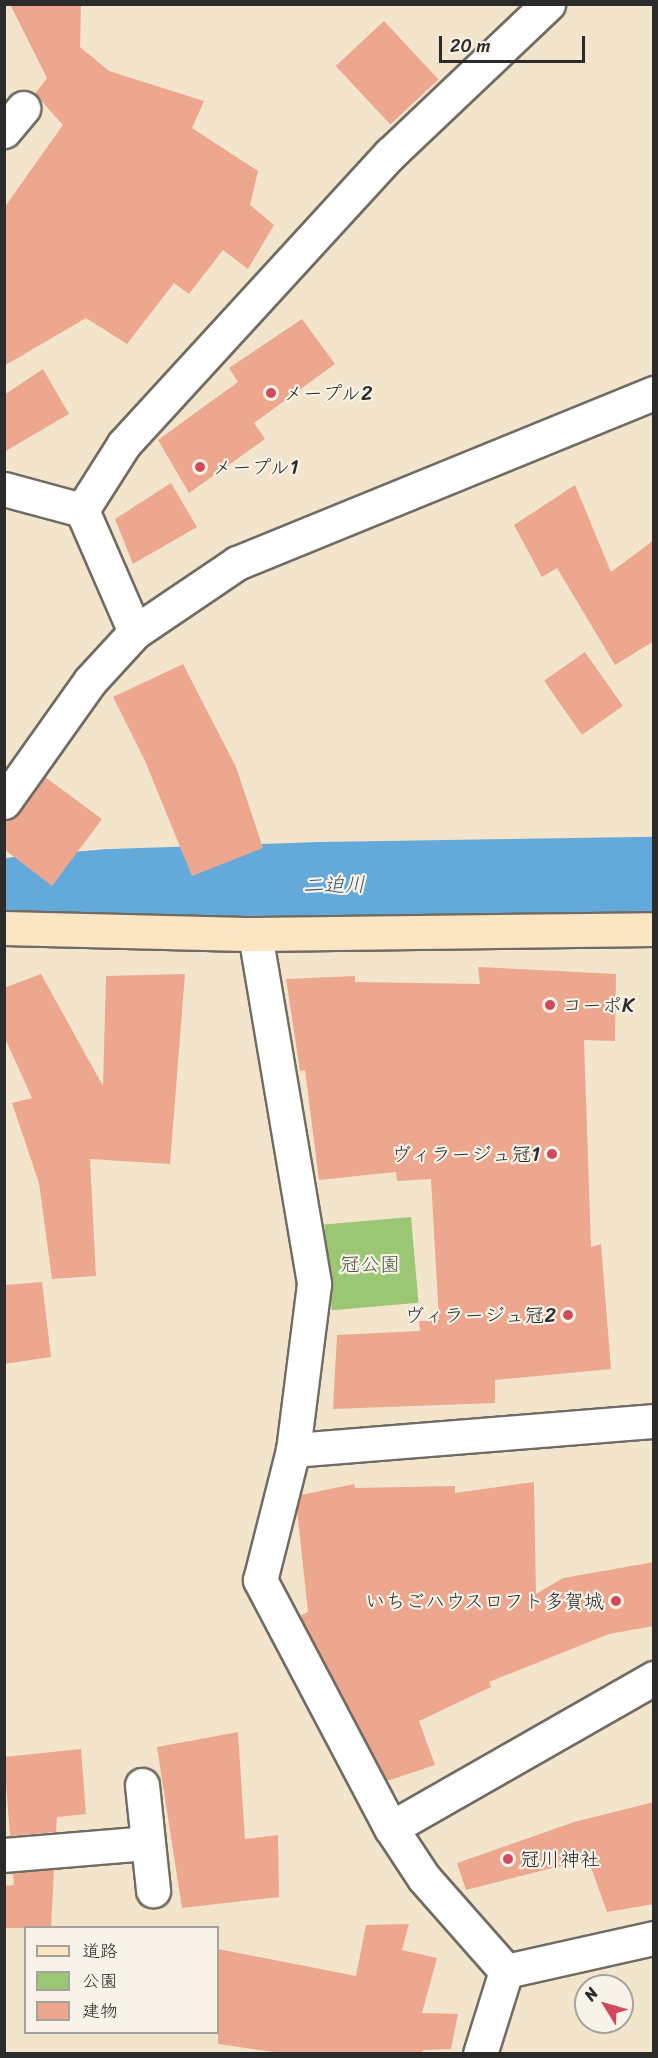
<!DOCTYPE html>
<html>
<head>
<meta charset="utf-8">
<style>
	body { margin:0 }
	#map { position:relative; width:658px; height:2058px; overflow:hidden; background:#f2e5cc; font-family:Sriracha,"Klee One",sans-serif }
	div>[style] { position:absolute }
	.green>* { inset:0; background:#9bc673; transform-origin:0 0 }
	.river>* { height:87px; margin:-43.5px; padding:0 43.5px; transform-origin:43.5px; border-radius:43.5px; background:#63aada }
	.building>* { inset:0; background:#eea78f; transform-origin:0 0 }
	.roads { filter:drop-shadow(2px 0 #716c63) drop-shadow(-2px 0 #716c63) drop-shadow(0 2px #716c63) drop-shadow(0 -2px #716c63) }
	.street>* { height:33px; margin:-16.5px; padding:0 16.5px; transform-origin:16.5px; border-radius:16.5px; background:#fff }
	.secondary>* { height:33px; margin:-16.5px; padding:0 16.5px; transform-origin:16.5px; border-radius:16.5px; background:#fbe6c4 }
	.dots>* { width:16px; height:16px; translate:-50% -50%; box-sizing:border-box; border:3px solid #f7f3e8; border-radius:50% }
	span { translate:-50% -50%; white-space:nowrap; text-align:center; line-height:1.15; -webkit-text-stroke:4.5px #f7f3e8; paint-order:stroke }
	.poi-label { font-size:20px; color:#2b2b2b }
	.left { translate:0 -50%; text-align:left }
	.right { translate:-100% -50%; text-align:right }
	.park-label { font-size:20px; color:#4d5a41 }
	.water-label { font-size:21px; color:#3f5768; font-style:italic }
	.frame { position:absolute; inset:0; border:6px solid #2b2b2b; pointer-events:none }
	.legend { position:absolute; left:24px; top:1926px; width:195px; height:108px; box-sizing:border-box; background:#f7f3e8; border:2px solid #a5a39c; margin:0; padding:8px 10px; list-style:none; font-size:18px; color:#2b2b2b }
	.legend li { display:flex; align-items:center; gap:12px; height:30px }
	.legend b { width:30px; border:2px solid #a5a39c }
	.north { position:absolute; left:574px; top:1974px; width:60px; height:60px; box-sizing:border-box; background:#f7f3e8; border:2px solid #a5a39c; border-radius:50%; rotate:307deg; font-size:16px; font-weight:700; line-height:24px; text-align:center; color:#2b2b2b }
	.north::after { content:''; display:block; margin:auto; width:21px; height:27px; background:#d1495b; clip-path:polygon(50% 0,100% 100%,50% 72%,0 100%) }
	.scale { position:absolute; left:439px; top:36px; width:146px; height:27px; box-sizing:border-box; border:3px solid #2b2b2b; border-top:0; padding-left:8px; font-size:18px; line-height:21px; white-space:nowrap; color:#2b2b2b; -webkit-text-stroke:4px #f7f3e8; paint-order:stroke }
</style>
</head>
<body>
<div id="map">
	<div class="green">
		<i style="left:411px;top:1217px;width:86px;height:87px;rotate:85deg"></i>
	</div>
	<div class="river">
		<i style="left:15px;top:900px;width:96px;rotate:-4.8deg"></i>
		<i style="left:111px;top:892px;width:210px;rotate:-1.9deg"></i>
		<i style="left:321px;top:885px;width:333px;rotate:-0.9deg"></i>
	</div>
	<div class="building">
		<i style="clip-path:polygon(10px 4px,81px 4px,80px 47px,109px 71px,204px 101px,192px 128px,258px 171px,250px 205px,274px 225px,248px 269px,223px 250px,189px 294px,174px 283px,127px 344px,86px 318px,4px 366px,4px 208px,63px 125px,35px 94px,47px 78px)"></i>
		<i style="left:384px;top:21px;width:80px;height:66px;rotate:47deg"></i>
		<i style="clip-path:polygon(302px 319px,335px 364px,254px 423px,265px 439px,189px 493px,158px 440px,238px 382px,229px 368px)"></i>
		<i style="clip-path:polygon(43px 369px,69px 414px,4px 452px,4px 395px)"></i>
		<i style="clip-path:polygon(171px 483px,197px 527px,133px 564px,115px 519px)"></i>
		<i style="clip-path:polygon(575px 485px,611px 572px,654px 540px,654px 641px,615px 665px,557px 568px,542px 577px,514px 525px)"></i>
		<i style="left:585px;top:652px;width:66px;height:50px;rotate:55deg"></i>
		<i style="clip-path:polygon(183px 664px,236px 767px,263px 848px,192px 876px,145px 761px,113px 697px)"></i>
		<i style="clip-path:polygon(45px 777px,102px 819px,52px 886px,4px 849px,4px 820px,19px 813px)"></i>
		<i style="clip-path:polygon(478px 967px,616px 974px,615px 1041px,584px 1040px,591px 1247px,601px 1244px,611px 1369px,495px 1380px,495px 1403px,333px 1409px,337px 1335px,420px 1331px,419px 1321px,439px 1320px,431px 1179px,397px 1181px,396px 1172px,319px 1180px,305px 1070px,300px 1071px,286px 979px,355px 976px,355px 982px,480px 984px)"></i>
		<i style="clip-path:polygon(41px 974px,103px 1086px,106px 976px,185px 974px,170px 1164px,90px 1159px,96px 1276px,52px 1279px,39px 1183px,12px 1103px,32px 1098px,4px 1036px,4px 988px)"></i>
		<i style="clip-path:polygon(42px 1282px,51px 1357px,4px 1364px,4px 1285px)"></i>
		<i style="clip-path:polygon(534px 1482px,536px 1594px,563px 1578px,654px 1562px,654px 1626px,609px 1634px,489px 1682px,491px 1687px,419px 1721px,435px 1765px,387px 1781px,300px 1616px,308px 1612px,297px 1510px,301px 1495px,354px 1484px,355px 1488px,455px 1486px,455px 1493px)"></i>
		<i style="clip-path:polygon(238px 1732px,245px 1839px,278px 1835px,279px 1897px,182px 1908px,157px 1747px)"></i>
		<i style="clip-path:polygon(81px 1749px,86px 1814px,57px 1817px,56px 1832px,10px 1836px,4px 1757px)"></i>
		<i style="clip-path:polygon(654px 1802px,654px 1904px,607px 1912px,588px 1859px,466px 1890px,457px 1863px,574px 1822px)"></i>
		<i style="clip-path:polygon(54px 1870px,51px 1928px,4px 1928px,4px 1886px,14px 1885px,13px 1873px)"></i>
		<i style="clip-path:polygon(409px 1924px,402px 1950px,437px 1958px,422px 2013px,458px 2014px,451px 2049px,423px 2050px,421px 2054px,287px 2054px,218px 2044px,218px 1949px,356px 1976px,366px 1925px)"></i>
	</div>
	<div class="roads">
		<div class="street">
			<i style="left:4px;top:131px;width:30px;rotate:-50deg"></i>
			<i style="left:4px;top:489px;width:81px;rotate:15.1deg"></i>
			<i style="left:135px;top:632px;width:133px;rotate:-113.5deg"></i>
			<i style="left:82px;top:510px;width:78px;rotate:-57.5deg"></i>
			<i style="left:124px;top:444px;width:394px;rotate:-47.5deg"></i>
			<i style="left:390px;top:154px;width:218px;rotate:-43.5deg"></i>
			<i style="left:4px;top:802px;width:148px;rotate:-54.6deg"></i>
			<i style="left:90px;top:681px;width:67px;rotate:-47.4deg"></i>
			<i style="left:135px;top:632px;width:123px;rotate:-34.1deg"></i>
			<i style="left:237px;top:563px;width:450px;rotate:-22.2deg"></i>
			<i style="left:255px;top:934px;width:355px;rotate:80.4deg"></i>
			<i style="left:314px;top:1284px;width:167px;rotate:97.2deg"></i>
			<i style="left:293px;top:1450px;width:134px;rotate:104.2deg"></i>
			<i style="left:260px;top:1580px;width:280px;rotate:62.2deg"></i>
			<i style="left:391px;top:1828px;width:60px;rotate:56.6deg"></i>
			<i style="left:424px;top:1878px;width:124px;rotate:48.6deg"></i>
			<i style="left:506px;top:1971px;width:87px;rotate:107.4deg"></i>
			<i style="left:293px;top:1450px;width:362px;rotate:-4.6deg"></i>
			<i style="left:142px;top:1785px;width:106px;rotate:84deg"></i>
			<i style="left:391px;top:1828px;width:303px;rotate:-29.7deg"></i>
			<i style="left:4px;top:1855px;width:144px;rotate:-4.8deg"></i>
			<i style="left:506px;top:1971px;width:152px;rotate:-12.6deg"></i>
		</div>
		<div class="secondary">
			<i style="left:4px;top:928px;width:251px;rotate:1.4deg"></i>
			<i style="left:255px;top:934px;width:399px;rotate:-0.7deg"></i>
		</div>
	</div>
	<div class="dots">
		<i style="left:271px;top:393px;background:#d1495b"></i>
		<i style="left:200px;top:467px;background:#d1495b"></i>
		<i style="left:550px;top:1005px;background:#d1495b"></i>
		<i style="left:552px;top:1154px;background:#d1495b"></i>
		<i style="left:568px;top:1315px;background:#d1495b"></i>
		<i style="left:616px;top:1601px;background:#d1495b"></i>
		<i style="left:508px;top:1859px;background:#d1495b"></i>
	</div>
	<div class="poi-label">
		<span class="left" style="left:283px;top:393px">メープル2</span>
		<span class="left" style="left:212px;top:467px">メープル1</span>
		<span class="left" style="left:562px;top:1005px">コーポK</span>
		<span class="right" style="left:540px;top:1154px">ヴィラージュ冠1</span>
		<span class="right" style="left:556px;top:1315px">ヴィラージュ冠2</span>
		<span class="right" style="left:604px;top:1601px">いちごハウスロフト多賀城</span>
		<span class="left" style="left:520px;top:1859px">冠川神社</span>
	</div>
	<div class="park-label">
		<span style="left:370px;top:1264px">冠公園</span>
	</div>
	<div class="water-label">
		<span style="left:334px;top:885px;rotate:-1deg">二迫川</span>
	</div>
	<div class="frame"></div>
	<ul class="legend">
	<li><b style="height:8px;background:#fbe6c4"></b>道路</li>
	<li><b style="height:16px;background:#9bc673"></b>公園</li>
	<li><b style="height:16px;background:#eea78f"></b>建物</li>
	</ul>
	<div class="north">N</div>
	<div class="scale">20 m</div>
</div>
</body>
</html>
